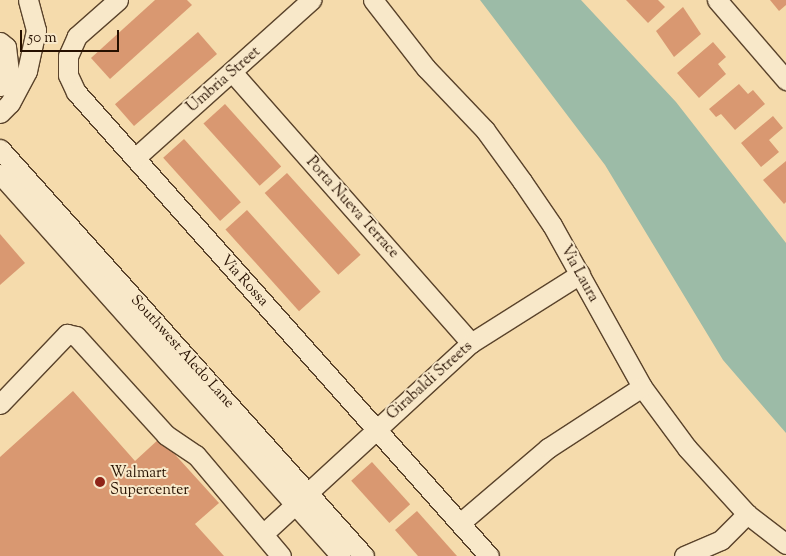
<!DOCTYPE html>
<html>
<head>
<meta charset="utf-8">
<style>
	body { margin:0 }
	#map { position:relative; width:786px; height:556px; overflow:hidden; background:#f5dbac; font-family:"Sorts Mill Goudy",serif }
	div>[style] { position:absolute }
	.water>* { inset:0; background:#9cbba7 }
	.building>* { inset:0; background:#d99871; transform-origin:0 0 }
	.roads { filter:drop-shadow(1px 0 #5a432b) drop-shadow(-1px 0 #5a432b) drop-shadow(0 1px #5a432b) drop-shadow(0 -1px #5a432b) }
	.minor>* { height:19px; margin:-9.5px; padding:0 9.5px; transform-origin:9.5px; border-radius:9.5px; background:#f8e8c9 }
	.dots>* { width:14px; height:14px; translate:-50% -50%; box-sizing:border-box; border:2px solid #f8e8c9; border-radius:50% }
	span { translate:-50% -50%; white-space:nowrap; text-align:center; line-height:1.15; -webkit-text-stroke:4px #f8e8c9; paint-order:stroke }
	.street-label { font-size:15px; color:#261000 }
	.poi-label { font-size:15px; color:#261000 }
	.left { translate:0 -50%; text-align:left }
	.scale { position:absolute; left:20px; top:30px; width:99px; height:22px; box-sizing:border-box; border:2px solid #261000; border-top:0; padding-left:6px; font-size:15px; line-height:18px; white-space:nowrap; color:#261000; -webkit-text-stroke:4px #f8e8c9; paint-order:stroke }
</style>
</head>
<body>
<div id="map">
	<div class="water">
		<i style="clip-path:polygon(480px 0,581px 0,676px 102px,786px 243px,786px 433px,723px 360px,605px 165px)"></i>
	</div>
	<div class="building">
		<i style="clip-path:polygon(155px 0,187px 0,192px 5px,110px 79px,91px 58px)"></i>
		<i style="clip-path:polygon(626px 0,658px 0,665px 7px,648px 23px)"></i>
		<i style="clip-path:polygon(770px 0,786px 0,786px 5px,779px 11px)"></i>
		<i style="clip-path:polygon(683px 7px,701px 34px,674px 57px,656px 31px)"></i>
		<i style="left:198px;top:32px;width:29px;height:110px;rotate:49deg"></i>
		<i style="clip-path:polygon(713px 42px,726px 57px,718px 64px,726px 74px,699px 98px,677px 73px)"></i>
		<i style="clip-path:polygon(739px 84px,748px 94px,753px 90px,765px 104px,735px 130px,721px 114px,716px 117px,709px 109px)"></i>
		<i style="left:225px;top:104px;width:84px;height:29px;rotate:48deg"></i>
		<i style="clip-path:polygon(773px 116px,783px 128px,769px 140px,779px 152px,761px 167px,741px 143px)"></i>
		<i style="left:184px;top:139px;width:85px;height:28px;rotate:48deg"></i>
		<i style="clip-path:polygon(786px 161px,786px 202px,784px 204px,763px 180px)"></i>
		<i style="left:287px;top:173px;width:110px;height:30px;rotate:48deg"></i>
		<i style="left:247px;top:210px;width:110px;height:29px;rotate:48deg"></i>
		<i style="clip-path:polygon(0 234px,25px 263px,0 285px)"></i>
		<i style="clip-path:polygon(73px 391px,135px 461px,160px 438px,219px 503px,195px 524px,224px 556px,0 556px,0 457px)"></i>
		<i style="left:372px;top:462px;width:57px;height:28px;rotate:48deg"></i>
		<i style="clip-path:polygon(417px 511px,457px 556px,418px 556px,395px 530px)"></i>
	</div>
	<div class="roads">
		<div class="minor">
			<i style="left:118px;top:0;width:55px;rotate:138.7deg"></i>
			<i style="left:77px;top:36px;width:22px;rotate:114deg"></i>
			<i style="left:68px;top:56px;width:19px;rotate:90deg"></i>
			<i style="left:68px;top:75px;width:19px;rotate:65deg"></i>
			<i style="left:76px;top:92px;width:621px;rotate:48.33deg"></i>
			<i style="left:373px;top:0;width:86px;rotate:52.1deg"></i>
			<i style="left:426px;top:68px;width:86px;rotate:46.4deg"></i>
			<i style="left:485px;top:130px;width:63px;rotate:54deg"></i>
			<i style="left:522px;top:181px;width:53px;rotate:55.7deg"></i>
			<i style="left:552px;top:225px;width:185px;rotate:60.9deg"></i>
			<i style="left:642px;top:387px;width:76px;rotate:53.6deg"></i>
			<i style="left:687px;top:448px;width:89px;rotate:47.7deg"></i>
			<i style="left:747px;top:514px;width:49px;rotate:37.6deg"></i>
			<i style="left:717px;top:0;width:106px;rotate:49.2deg"></i>
			<i style="left:0;top:42px;width:8px;rotate:40deg"></i>
			<i style="left:6px;top:47px;width:26px;rotate:83deg"></i>
			<i style="left:9px;top:73px;width:16px;rotate:125deg"></i>
			<i style="left:233px;top:73px;width:360px;rotate:48.6deg"></i>
			<i style="left:0;top:113px;width:14px;rotate:-45deg"></i>
			<i style="left:10px;top:103px;width:36px;rotate:-62deg"></i>
			<i style="left:27px;top:71px;width:42px;rotate:-77.6deg"></i>
			<i style="left:36px;top:30px;width:31px;rotate:-105deg"></i>
			<i style="left:0;top:149px;width:546px;rotate:48.19deg"></i>
			<i style="left:135px;top:158px;width:237px;rotate:-41.9deg"></i>
			<i style="left:0;top:174px;width:512px;rotate:48.25deg"></i>
			<i style="left:0;top:404px;width:97px;rotate:-46.3deg"></i>
			<i style="left:67px;top:334px;width:9px;rotate:13deg"></i>
			<i style="left:76px;top:336px;width:134px;rotate:47.7deg"></i>
			<i style="left:166px;top:435px;width:36px;rotate:34deg"></i>
			<i style="left:196px;top:455px;width:132px;rotate:49.9deg"></i>
			<i style="left:460px;top:523px;width:116px;rotate:-40.4deg"></i>
			<i style="left:548px;top:448px;width:112px;rotate:-33deg"></i>
			<i style="left:263px;top:534px;width:282px;rotate:-42.6deg"></i>
			<i style="left:471px;top:343px;width:129px;rotate:-32.3deg"></i>
			<i style="left:684px;top:556px;width:40px;rotate:-23.4deg"></i>
			<i style="left:721px;top:540px;width:37px;rotate:-45deg"></i>
		</div>
	</div>
	<div class="dots">
		<i style="left:100px;top:482px;background:#8f2418"></i>
	</div>
	<div class="street-label">
		<span style="left:224px;top:80px;rotate:-41deg">Umbria Street</span>
		<span style="left:352px;top:208px;rotate:48deg">Porta Nueva Terrace</span>
		<span style="left:579px;top:274px;rotate:61deg">Via Laura</span>
		<span style="left:244px;top:281px;rotate:48deg">Via Rossa</span>
		<span style="left:182px;top:352px;rotate:48deg">Southwest Aledo Lane</span>
		<span style="left:430px;top:381px;rotate:-42deg">Girabaldi Streets</span>
	</div>
	<div class="poi-label">
		<span class="left" style="left:110px;top:482px">Walmart<br>Supercenter</span>
	</div>
	<div class="scale">50 m</div>
</div>
</body>
</html>
